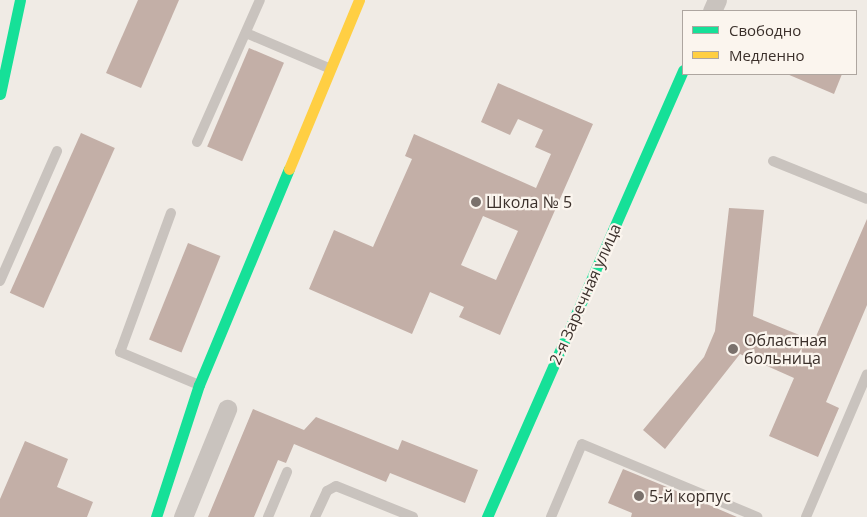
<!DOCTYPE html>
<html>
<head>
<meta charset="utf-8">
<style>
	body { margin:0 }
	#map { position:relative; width:867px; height:517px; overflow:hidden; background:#f0ebe5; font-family:"Open Sans",sans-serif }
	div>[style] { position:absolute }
	.building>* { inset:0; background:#c3afa7; transform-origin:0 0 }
	.lane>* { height:10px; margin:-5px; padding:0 5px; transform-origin:5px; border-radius:5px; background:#c9c3be }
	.street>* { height:19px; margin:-9.5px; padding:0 9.5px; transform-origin:9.5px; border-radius:9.5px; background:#c9c3be }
	.fast>* { height:11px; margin:-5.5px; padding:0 5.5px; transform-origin:5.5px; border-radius:5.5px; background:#16e098 }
	.slow>* { height:11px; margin:-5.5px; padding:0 5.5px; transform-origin:5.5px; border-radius:5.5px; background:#ffcf43 }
	.dots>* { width:14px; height:14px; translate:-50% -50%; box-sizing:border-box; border:2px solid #fbf5ee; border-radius:50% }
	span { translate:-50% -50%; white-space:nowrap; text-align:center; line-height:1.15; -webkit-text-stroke:4.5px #fbf5ee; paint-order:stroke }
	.poi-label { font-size:16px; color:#3b302b }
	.left { translate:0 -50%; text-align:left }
	.street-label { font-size:16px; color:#3b302b }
	.legend { position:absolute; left:682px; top:10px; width:175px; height:65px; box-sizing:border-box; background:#fbf5ee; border:1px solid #aea6a0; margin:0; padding:6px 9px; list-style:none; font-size:15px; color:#3b302b }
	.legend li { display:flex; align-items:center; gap:10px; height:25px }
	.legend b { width:25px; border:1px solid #aea6a0 }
</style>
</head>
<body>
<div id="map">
	<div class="building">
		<i style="clip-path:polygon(138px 0,179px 0,141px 88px,106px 73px)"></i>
		<i style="left:249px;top:48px;width:38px;height:107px;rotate:23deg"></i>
		<i style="clip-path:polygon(787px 74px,842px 74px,834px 94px)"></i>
		<i style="clip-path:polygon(evenodd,498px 83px,593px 124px,500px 335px,459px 317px,464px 307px,430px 292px,412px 334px,309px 289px,334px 230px,373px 247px,412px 159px,405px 156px,414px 134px,536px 188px,551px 154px,535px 147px,543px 130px,518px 119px,510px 135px,481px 122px,498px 83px,483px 216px,518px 231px,496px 280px,461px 265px,483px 216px)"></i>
		<i style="left:81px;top:133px;width:37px;height:175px;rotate:24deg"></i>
		<i style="clip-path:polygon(729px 208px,764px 210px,753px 316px,814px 341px,867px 219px,867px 305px,826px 402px,839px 408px,818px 457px,769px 436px,794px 378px,740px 354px,665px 449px,643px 430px,704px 357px,715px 331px)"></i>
		<i style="left:188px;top:243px;width:35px;height:104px;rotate:22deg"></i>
		<i style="clip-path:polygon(253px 409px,304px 430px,316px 417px,398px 450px,402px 440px,478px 470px,465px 503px,390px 473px,386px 482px,294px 444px,286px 463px,278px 460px,254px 517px,208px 517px)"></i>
		<i style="clip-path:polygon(25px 441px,68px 459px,57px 487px,93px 502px,87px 517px,0 517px,0 499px)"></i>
		<i style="clip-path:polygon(623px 469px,667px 487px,737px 517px,631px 517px,632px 513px,608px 503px)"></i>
	</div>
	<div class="lane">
		<i style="left:246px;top:33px;width:90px;rotate:22.9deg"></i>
		<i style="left:197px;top:142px;width:155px;rotate:-66.1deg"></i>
		<i style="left:773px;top:161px;width:101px;rotate:22deg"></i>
		<i style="left:171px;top:213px;width:148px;rotate:110.1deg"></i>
		<i style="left:120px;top:352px;width:86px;rotate:22.7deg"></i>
		<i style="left:0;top:281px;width:142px;rotate:-66.3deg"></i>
		<i style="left:268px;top:517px;width:49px;rotate:-67.1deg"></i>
		<i style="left:315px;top:517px;width:29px;rotate:-65deg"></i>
		<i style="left:327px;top:491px;width:10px;rotate:-29deg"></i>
		<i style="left:336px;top:486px;width:83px;rotate:21.9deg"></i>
		<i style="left:551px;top:517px;width:79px;rotate:-67deg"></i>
		<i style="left:582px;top:444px;width:190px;rotate:22.6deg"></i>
		<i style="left:806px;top:517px;width:155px;rotate:-66.9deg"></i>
	</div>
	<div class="street">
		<i style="left:712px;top:11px;width:12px;rotate:-66deg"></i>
		<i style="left:183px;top:517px;width:117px;rotate:-67.8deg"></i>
	</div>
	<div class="fast">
		<i style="left:0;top:94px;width:96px;rotate:-78deg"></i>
		<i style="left:156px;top:517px;width:139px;rotate:-72deg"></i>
		<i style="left:199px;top:385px;width:234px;rotate:-67.4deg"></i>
		<i style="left:487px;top:517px;width:488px;rotate:-66.3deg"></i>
	</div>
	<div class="slow">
		<i style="left:289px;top:169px;width:183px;rotate:-67.5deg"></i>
	</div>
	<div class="dots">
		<i style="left:476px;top:202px;background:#7a716c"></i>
		<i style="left:733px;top:349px;background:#7a716c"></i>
		<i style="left:639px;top:496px;background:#7a716c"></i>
	</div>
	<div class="poi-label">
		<span class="left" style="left:486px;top:202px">Школа № 5</span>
		<span class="left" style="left:744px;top:349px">Областная<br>больница</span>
		<span class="left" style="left:649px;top:496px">5-й корпус</span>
	</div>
	<div class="street-label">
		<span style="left:585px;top:294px;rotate:-66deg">2-я Заречная улица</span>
	</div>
	<ul class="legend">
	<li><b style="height:6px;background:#16e098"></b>Свободно</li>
	<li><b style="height:6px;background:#ffcf43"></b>Медленно</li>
	</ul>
</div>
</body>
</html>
